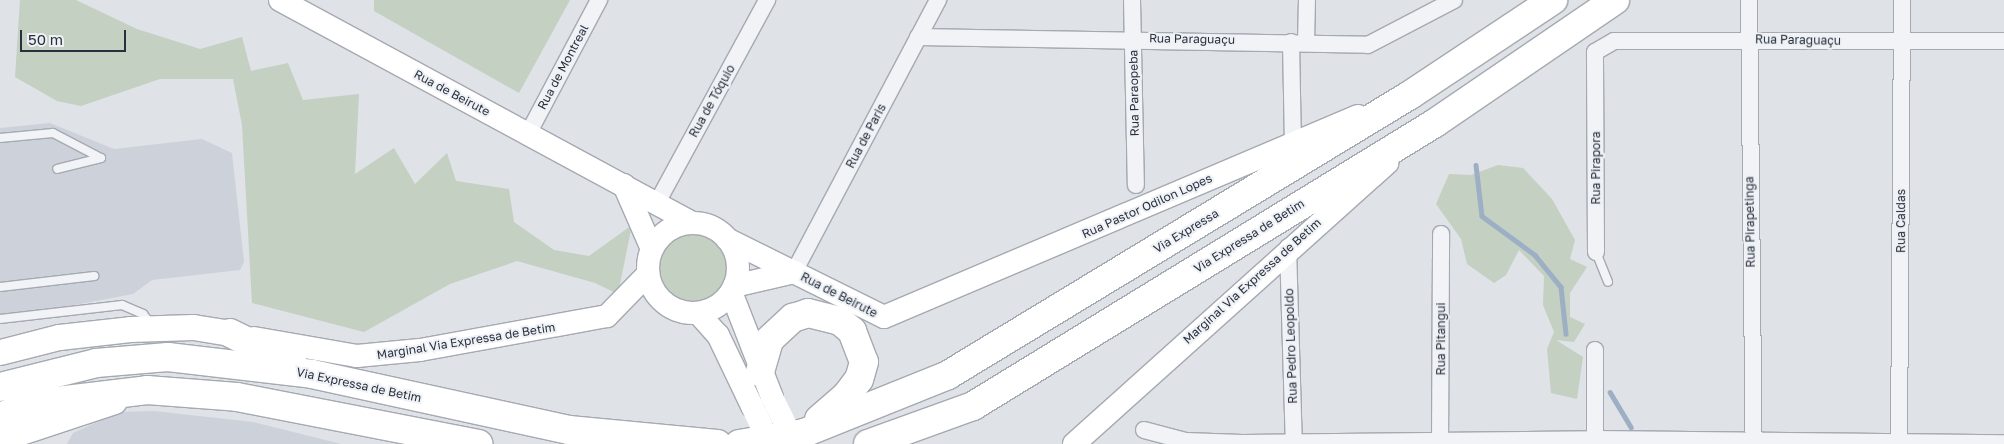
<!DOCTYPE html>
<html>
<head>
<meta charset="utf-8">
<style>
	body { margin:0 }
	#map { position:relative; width:2004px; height:444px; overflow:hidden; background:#dfe2e7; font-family:"Golos Text",sans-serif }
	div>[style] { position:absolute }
	.built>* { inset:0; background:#cdd1d9 }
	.green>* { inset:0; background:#c4d0c1 }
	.round { border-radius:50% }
	.stream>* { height:4.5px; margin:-2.25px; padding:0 2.25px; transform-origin:2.25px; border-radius:2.25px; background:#9dafc4 }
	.roads { filter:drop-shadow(1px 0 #a5a9b1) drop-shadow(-1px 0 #a5a9b1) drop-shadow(0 1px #a5a9b1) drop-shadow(0 -1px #a5a9b1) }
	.lane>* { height:8px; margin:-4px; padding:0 4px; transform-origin:4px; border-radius:4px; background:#f1f3f6 }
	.street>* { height:16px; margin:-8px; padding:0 8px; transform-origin:8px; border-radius:8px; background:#f1f3f6 }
	.secondary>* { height:22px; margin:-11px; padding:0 11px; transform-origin:11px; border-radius:11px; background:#fff }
	.secondary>.ring { margin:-11px; padding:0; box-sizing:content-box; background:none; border:22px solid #fff; border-radius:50% }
	.primary>* { height:25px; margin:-12.5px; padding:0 12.5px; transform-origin:12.5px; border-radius:12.5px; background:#fff }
	.highway>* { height:28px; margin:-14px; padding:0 14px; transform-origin:14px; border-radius:14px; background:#fff }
	.secondary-bridge>* { height:22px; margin:-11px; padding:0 11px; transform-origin:11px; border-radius:11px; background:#fff }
	span { translate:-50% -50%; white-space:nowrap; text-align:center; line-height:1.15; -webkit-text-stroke:4px #eef1f5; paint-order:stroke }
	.street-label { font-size:12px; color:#29303d }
	.scale { position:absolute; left:20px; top:30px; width:106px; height:22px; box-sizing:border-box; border:2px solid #29303d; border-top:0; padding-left:6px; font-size:15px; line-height:18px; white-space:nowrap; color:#29303d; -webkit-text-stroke:4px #eef1f5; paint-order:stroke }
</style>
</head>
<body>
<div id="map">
	<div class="built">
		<i style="clip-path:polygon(50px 123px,114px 149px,202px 139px,232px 153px,244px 262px,240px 270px,152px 280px,133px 294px,0 319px,0 128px)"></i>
		<i style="clip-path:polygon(154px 411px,253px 422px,341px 444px,67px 444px,73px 433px,119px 412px)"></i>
	</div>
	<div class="green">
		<i style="clip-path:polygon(20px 0,76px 0,137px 29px,200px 49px,242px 37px,251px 71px,288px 63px,303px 100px,359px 94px,355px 174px,394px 148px,415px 184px,447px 153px,456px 181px,509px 189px,514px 222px,554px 250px,589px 256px,632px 225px,618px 294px,595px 283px,517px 261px,450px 284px,364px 332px,252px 303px,242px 125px,233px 79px,160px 79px,81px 106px,57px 101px,15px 77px)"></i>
		<i style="clip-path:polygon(374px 0,570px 0,519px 93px,374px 11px)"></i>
		<i style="clip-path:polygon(1498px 165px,1523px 168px,1552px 199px,1575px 240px,1570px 259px,1587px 267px,1570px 293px,1570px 317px,1585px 324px,1574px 342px,1556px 340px,1583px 357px,1577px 399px,1551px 393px,1547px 349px,1554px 332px,1543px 305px,1544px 276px,1519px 250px,1506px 275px,1494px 283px,1467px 264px,1461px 239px,1436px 204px,1449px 174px,1471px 175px)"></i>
		<i class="round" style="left:657px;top:232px;width:72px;height:72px"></i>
	</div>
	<div class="stream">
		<i style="left:1476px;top:165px;width:51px;rotate:83.3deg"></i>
		<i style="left:1482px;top:216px;width:66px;rotate:36.3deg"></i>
		<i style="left:1535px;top:255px;width:41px;rotate:50.9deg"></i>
		<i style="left:1561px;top:287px;width:47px;rotate:83.9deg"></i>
		<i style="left:1610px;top:392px;width:41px;rotate:59deg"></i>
	</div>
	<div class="roads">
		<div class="lane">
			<i style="left:0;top:138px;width:53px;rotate:-5.4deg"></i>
			<i style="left:53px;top:133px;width:54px;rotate:27.5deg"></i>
			<i style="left:101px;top:158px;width:45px;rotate:166deg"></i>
			<i style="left:1596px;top:252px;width:32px;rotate:68deg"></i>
			<i style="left:0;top:287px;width:95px;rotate:-6.7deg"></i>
			<i style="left:0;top:319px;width:123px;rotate:-6.5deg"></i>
			<i style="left:122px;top:305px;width:23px;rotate:23deg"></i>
			<i style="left:143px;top:314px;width:13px;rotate:51deg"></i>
		</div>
		<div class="street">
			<i style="left:1132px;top:0;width:185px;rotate:88.8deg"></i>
			<i style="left:1749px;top:0;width:444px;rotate:89.4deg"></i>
			<i style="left:918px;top:37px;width:450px;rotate:1deg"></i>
			<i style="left:1368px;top:45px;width:97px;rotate:-27.6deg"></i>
			<i style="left:1291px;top:42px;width:100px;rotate:88.9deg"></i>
			<i style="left:1306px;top:43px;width:43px;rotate:-88.7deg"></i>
			<i style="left:528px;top:134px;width:152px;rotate:-62.1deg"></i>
			<i style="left:658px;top:201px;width:229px;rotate:-61.5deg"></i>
			<i style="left:1288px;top:247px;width:197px;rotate:88.3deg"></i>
			<i style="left:1596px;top:252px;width:200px;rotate:-90.3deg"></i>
			<i style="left:1595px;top:52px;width:22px;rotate:-30deg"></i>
			<i style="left:1614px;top:41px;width:390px"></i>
			<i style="left:794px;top:272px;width:308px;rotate:-62.1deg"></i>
			<i style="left:1144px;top:430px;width:43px;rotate:14.7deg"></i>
			<i style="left:1186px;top:441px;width:56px;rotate:2deg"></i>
			<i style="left:1242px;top:443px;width:353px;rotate:-0.6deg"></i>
			<i style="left:1595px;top:439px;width:409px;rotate:0.6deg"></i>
			<i style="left:1899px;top:441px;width:441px;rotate:-89.6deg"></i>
			<i style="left:1440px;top:444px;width:210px;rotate:-89.7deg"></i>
			<i style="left:1595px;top:444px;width:94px;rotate:-90deg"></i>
		</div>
		<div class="secondary">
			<i style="left:280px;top:0;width:468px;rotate:28.4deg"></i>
			<i style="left:624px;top:185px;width:70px;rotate:66.4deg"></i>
			<i class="ring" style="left:648px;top:223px;width:68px;height:68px"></i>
			<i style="left:727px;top:239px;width:175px;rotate:26.4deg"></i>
			<i style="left:884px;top:317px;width:515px;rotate:-22.98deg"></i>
			<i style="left:734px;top:286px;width:62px;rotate:-13.1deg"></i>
			<i style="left:731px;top:292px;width:113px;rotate:68.7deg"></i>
			<i style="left:698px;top:313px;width:30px;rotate:48deg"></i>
			<i style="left:718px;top:335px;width:79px;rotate:64.4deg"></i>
			<i style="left:254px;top:338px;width:105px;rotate:9.9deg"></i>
			<i style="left:357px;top:356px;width:63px;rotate:-5.4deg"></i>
			<i style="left:420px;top:350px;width:190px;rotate:-10.3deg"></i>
			<i style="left:607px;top:316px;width:59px;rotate:-45.7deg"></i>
			<i style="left:1074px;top:444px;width:421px;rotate:-41.9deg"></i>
		</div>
		<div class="primary">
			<i style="left:0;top:352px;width:61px;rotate:-14.3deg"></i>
			<i style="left:59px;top:337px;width:71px;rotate:-6.4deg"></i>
			<i style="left:130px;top:329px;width:63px;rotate:-1.8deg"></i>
			<i style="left:193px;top:327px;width:37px;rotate:9deg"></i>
			<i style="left:0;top:439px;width:120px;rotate:-18.4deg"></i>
		</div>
		<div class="highway">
			<i style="left:230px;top:333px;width:70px;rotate:26.2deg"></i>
			<i style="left:760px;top:372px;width:33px;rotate:-74deg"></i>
			<i style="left:769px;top:340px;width:33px;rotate:-43deg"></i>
			<i style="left:793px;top:318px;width:16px;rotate:-18deg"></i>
			<i style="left:808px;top:313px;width:33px;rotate:14deg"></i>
			<i style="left:840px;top:321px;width:16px;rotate:40deg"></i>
			<i style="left:852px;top:331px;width:33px;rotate:69deg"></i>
			<i style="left:864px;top:362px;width:18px;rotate:106deg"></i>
			<i style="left:859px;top:379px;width:20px;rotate:127deg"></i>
			<i style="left:847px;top:395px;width:37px;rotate:139deg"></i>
			<i style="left:0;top:387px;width:99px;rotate:-14deg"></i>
			<i style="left:96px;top:363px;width:72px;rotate:-4.8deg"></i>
			<i style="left:168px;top:357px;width:145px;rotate:6.7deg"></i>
			<i style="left:312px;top:374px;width:263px;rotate:12.3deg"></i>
			<i style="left:569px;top:430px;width:149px;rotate:5.4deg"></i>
			<i style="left:0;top:417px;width:35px;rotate:-22deg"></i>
			<i style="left:32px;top:404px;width:116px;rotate:-6.9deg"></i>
			<i style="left:147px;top:390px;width:90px;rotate:4.4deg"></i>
			<i style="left:237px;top:397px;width:246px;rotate:11deg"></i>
			<i style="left:739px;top:444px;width:66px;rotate:-9.6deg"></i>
			<i style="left:804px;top:433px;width:155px;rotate:-21.9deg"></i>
			<i style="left:948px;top:375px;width:540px;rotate:-31.22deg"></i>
			<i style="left:1410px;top:95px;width:172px;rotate:-33.6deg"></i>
			<i style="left:868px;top:444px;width:112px;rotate:-19.9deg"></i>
			<i style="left:973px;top:406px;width:542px;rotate:-31.49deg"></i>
			<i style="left:1435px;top:123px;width:218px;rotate:-34.3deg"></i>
		</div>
	</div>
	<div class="secondary-bridge">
		<i style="left:772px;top:397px;width:52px;rotate:63.9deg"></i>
		<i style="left:752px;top:406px;width:42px;rotate:64.7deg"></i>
	</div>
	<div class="street-label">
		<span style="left:1192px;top:39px;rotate:1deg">Rua Paraguaçu</span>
		<span style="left:1798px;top:40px;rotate:1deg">Rua Paraguaçu</span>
		<span style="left:563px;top:67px;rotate:-62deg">Rua de Montreal</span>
		<span style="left:452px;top:93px;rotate:28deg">Rua de Beirute</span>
		<span style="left:1134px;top:93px;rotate:-91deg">Rua Paraopeba</span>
		<span style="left:712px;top:101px;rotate:-61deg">Rua de Tóquio</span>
		<span style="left:866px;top:136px;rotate:-62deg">Rua de Paris</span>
		<span style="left:1596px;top:168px;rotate:-90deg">Rua Pirapora</span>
		<span style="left:1147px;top:206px;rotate:-24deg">Rua Pastor Odilon Lopes</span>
		<span style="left:1901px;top:221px;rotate:-90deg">Rua Caldas</span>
		<span style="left:1750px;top:222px;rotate:-91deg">Rua Pirapetinga</span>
		<span style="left:1186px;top:231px;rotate:-31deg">Via Expressa</span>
		<span style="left:1249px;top:236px;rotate:-32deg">Via Expressa de Betim</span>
		<span style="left:1252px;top:281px;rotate:-42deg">Marginal Via Expressa de Betim</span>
		<span style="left:839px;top:295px;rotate:27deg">Rua de Beirute</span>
		<span style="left:1441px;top:339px;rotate:-90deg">Rua Pitangui</span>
		<span style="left:466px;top:341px;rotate:-9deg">Marginal Via Expressa de Betim</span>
		<span style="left:1291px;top:346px;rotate:-92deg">Rua Pedro Leopoldo</span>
		<span style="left:359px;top:385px;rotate:12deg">Via Expressa de Betim</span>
	</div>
	<div class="scale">50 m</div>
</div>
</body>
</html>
